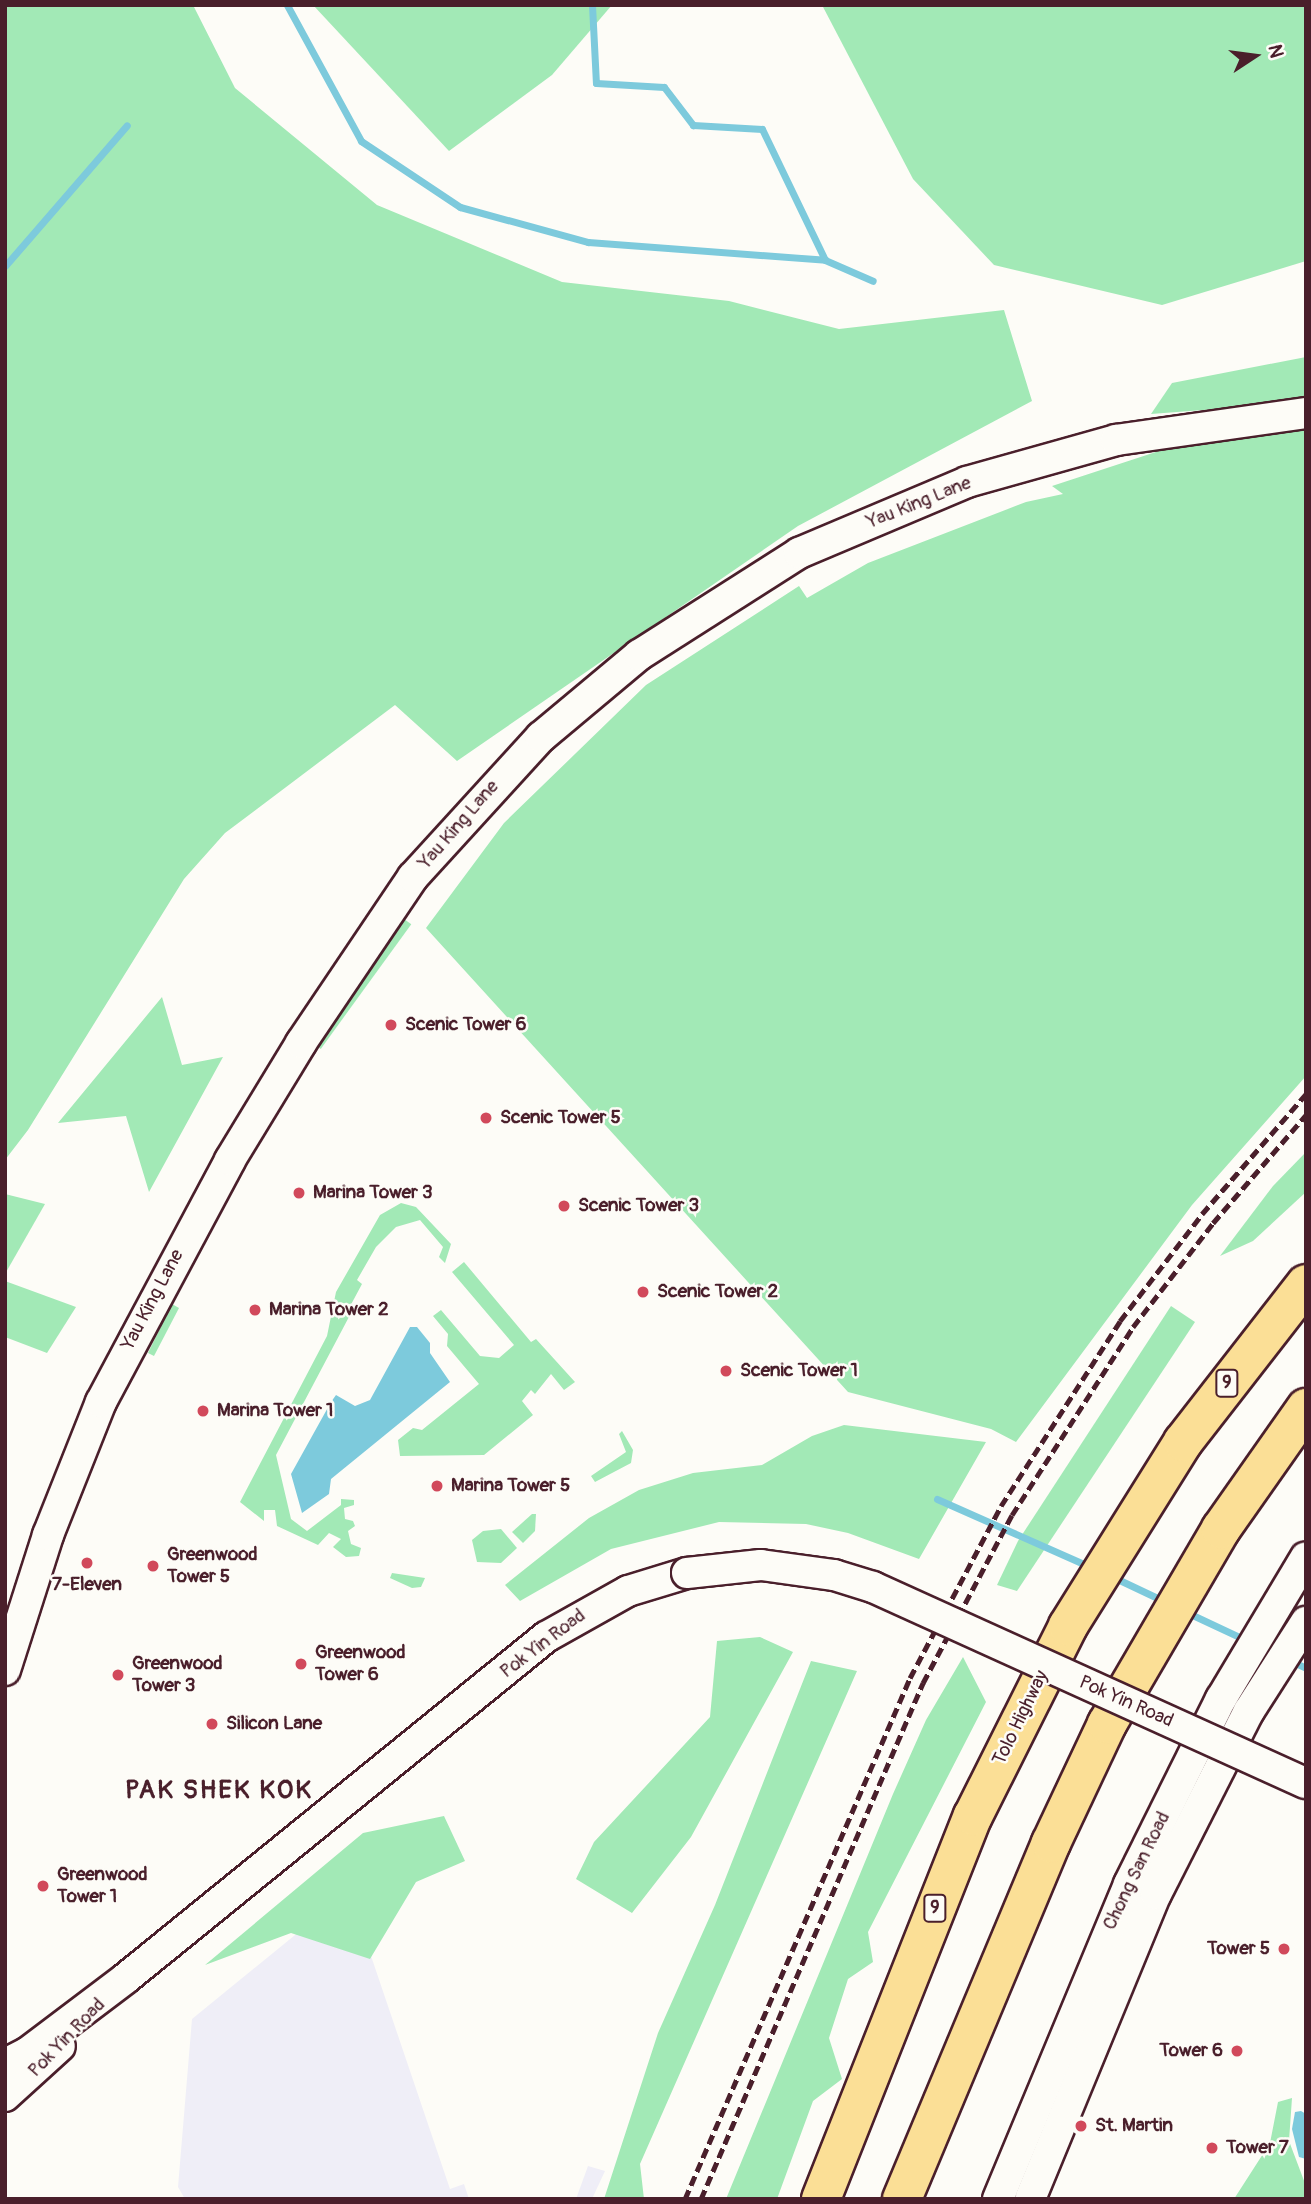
<!DOCTYPE html>
<html>
<head>
<meta charset="utf-8">
<style>
	body { margin:0 }
	#map { position:relative; width:1311px; height:2204px; overflow:hidden; background:#fdfcf7; font-family:Pangolin,sans-serif }
	div>[style] { position:absolute }
	.built>* { inset:0; background:#efeef7 }
	.green>* { inset:0; background:#a2e9b6; transform-origin:0 0 }
	.water>* { inset:0; background:#7dcadc }
	.stream>* { height:7px; margin:-3.5px; padding:0 3.5px; transform-origin:3.5px; border-radius:3.5px; background:#7dcadc }
	.roads { filter:drop-shadow(2px 0 #4a1f2b) drop-shadow(-2px 0 #4a1f2b) drop-shadow(0 2px #4a1f2b) drop-shadow(0 -2px #4a1f2b) }
	.secondary>* { height:30px; margin:-15px; padding:0 15px; transform-origin:15px; border-radius:15px; background:#fdfcf7 }
	.highway>* { height:38px; margin:-19px; padding:0 19px; transform-origin:19px; border-radius:19px; background:#fbdf96 }
	.rail>* { height:5px; margin-top:-2.5px; transform-origin:0; background:repeating-linear-gradient(90deg,#4a1f2b 0 10px,transparent 0 15px) }
	.bridges { filter:drop-shadow(2px 0 #4a1f2b) drop-shadow(-2px 0 #4a1f2b) drop-shadow(0 2px #4a1f2b) drop-shadow(0 -2px #4a1f2b) }
	.secondary-bridge>* { height:30px; margin:-15px; padding:0 15px; transform-origin:15px; border-radius:15px; background:#fdfcf7 }
	.dots>* { width:19px; height:19px; translate:-50% -50%; box-sizing:border-box; border:4px solid #fdfcf7; border-radius:50% }
	span { translate:-50% -50%; white-space:nowrap; text-align:center; line-height:1.15; -webkit-text-stroke:5px #fdfcf7; paint-order:stroke }
	.shield-label span { padding:2px 5px; background:#fdfcf7; border:2px solid; border-radius:5px; -webkit-text-stroke-width:0 }
	.shield-label { font-size:18px; color:#4a1f2b; font-weight:700 }
	.street-label { font-size:19px; color:#4a1f2b }
	.poi-label { font-size:19px; color:#4a1f2b; font-weight:700 }
	.left { translate:0 -50%; text-align:left }
	.right { translate:-100% -50%; text-align:right }
	.district-label { font-size:26px; color:#4a1f2b; font-weight:700; letter-spacing:2px }
	.frame { position:absolute; inset:0; border:7px solid #4a1f2b; pointer-events:none }
	.north { position:absolute; left:1220px; top:21px; width:70px; height:70px; -webkit-text-stroke:5px #fdfcf7; paint-order:stroke; rotate:77deg; font-size:19px; font-weight:700; line-height:28px; text-align:center; color:#4a1f2b }
	.north::after { content:''; display:block; margin:auto; width:24px; height:32px; background:#4a1f2b; clip-path:polygon(50% 0,100% 100%,50% 72%,0 100%) }
</style>
</head>
<body>
<div id="map">
	<div class="built">
		<i style="clip-path:polygon(349px 1891px,450px 2189px,464px 2184px,469px 2199px,185px 2199px,178px 2187px,192px 2019px)"></i>
		<i style="clip-path:polygon(588px 2166px,605px 2171px,592px 2199px,576px 2199px)"></i>
	</div>
	<div class="green">
		<i style="clip-path:polygon(5px 5px,193px 5px,235px 88px,377px 205px,562px 282px,729px 301px,839px 329px,1004px 310px,1032px 401px,798px 526px,457px 761px,395px 705px,225px 833px,184px 879px,28px 1130px,5px 1160px)"></i>
		<i style="clip-path:polygon(313px 5px,612px 5px,552px 75px,449px 151px)"></i>
		<i style="clip-path:polygon(822px 5px,1306px 5px,1306px 261px,1162px 305px,994px 265px,913px 179px)"></i>
		<i style="clip-path:polygon(1306px 357px,1306px 402px,1151px 414px,1172px 383px)"></i>
		<i style="clip-path:polygon(1306px 426px,1306px 1076px,1192px 1205px,1016px 1442px,991px 1429px,848px 1392px,426px 928px,504px 823px,646px 685px,799px 586px,807px 598px,868px 563px,1026px 502px,1063px 494px,1052px 486px,1165px 449px)"></i>
		<i style="left:404px;top:919px;width:9px;height:154px;rotate:36deg"></i>
		<i style="clip-path:polygon(162px 997px,182px 1065px,223px 1057px,149px 1192px,126px 1116px,58px 1123px)"></i>
		<i style="clip-path:polygon(1306px 1152px,1306px 1192px,1253px 1241px,1220px 1256px,1273px 1186px)"></i>
		<i style="clip-path:polygon(5px 1194px,45px 1204px,5px 1274px)"></i>
		<i style="clip-path:polygon(401px 1203px,416px 1207px,451px 1244px,445px 1263px,439px 1257px,443px 1247px,420px 1220px,396px 1227px,376px 1247px,357px 1280px,362px 1284px,347px 1312px,350px 1315px,276px 1455px,291px 1519px,307px 1531px,341px 1505px,341px 1499px,354px 1500px,354px 1505px,344px 1508px,345px 1519px,353px 1521px,355px 1526px,348px 1531px,351px 1544px,361px 1548px,359px 1556px,346px 1557px,333px 1547px,341px 1539px,329px 1533px,318px 1545px,277px 1526px,275px 1510px,264px 1510px,264px 1521px,240px 1502px,327px 1336px,336px 1292px,380px 1215px)"></i>
		<i style="clip-path:polygon(464px 1262px,531px 1342px,536px 1339px,575px 1382px,564px 1390px,551px 1374px,535px 1394px,531px 1390px,522px 1401px,533px 1415px,484px 1455px,400px 1456px,398px 1440px,413px 1428px,422px 1430px,479px 1384px,447px 1346px,448px 1334px,433px 1316px,441px 1310px,480px 1356px,499px 1358px,514px 1345px,452px 1272px)"></i>
		<i style="clip-path:polygon(5px 1281px,76px 1307px,47px 1353px,5px 1337px)"></i>
		<i style="clip-path:polygon(172px 1304px,179px 1308px,154px 1356px,148px 1353px)"></i>
		<i style="clip-path:polygon(1171px 1306px,1195px 1322px,1017px 1591px,997px 1585px,1018px 1541px)"></i>
		<i style="clip-path:polygon(844px 1425px,986px 1442px,919px 1559px,848px 1533px,806px 1524px,719px 1522px,611px 1549px,520px 1601px,505px 1585px,589px 1518px,639px 1490px,693px 1473px,762px 1465px,812px 1436px)"></i>
		<i style="clip-path:polygon(622px 1431px,633px 1450px,631px 1463px,595px 1482px,591px 1476px,626px 1452px,619px 1434px)"></i>
		<i style="clip-path:polygon(532px 1514px,536px 1514px,535px 1531px,523px 1543px,512px 1532px)"></i>
		<i style="clip-path:polygon(501px 1529px,517px 1548px,501px 1563px,477px 1562px,472px 1540px,483px 1531px)"></i>
		<i style="clip-path:polygon(392px 1573px,425px 1578px,421px 1587px,412px 1588px,390px 1578px)"></i>
		<i style="clip-path:polygon(760px 1637px,793px 1652px,691px 1837px,632px 1913px,576px 1879px,594px 1842px,710px 1717px,717px 1641px)"></i>
		<i style="clip-path:polygon(963px 1657px,986px 1702px,868px 1932px,873px 1962px,848px 1979px,829px 2038px,842px 2079px,813px 2101px,777px 2199px,726px 2199px,893px 1794px,926px 1720px)"></i>
		<i style="clip-path:polygon(811px 1661px,857px 1671px,640px 2164px,644px 2199px,604px 2199px,658px 2033px,715px 1905px)"></i>
		<i style="clip-path:polygon(444px 1816px,465px 1861px,416px 1882px,370px 1959px,291px 1933px,205px 1965px,363px 1833px)"></i>
		<i style="clip-path:polygon(1292px 2098px,1289px 2141px,1306px 2186px,1306px 2199px,1234px 2199px,1270px 2143px,1278px 2102px)"></i>
	</div>
	<div class="water">
		<i style="clip-path:polygon(410px 1327px,417px 1327px,430px 1343px,430px 1353px,450px 1382px,331px 1479px,329px 1494px,302px 1513px,291px 1474px,331px 1402px,336px 1395px,355px 1406px,370px 1400px)"></i>
		<i style="clip-path:polygon(1301px 2111px,1306px 2114px,1306px 2159px,1299px 2157px,1292px 2129px,1295px 2112px)"></i>
	</div>
	<div class="stream">
		<i style="left:287px;top:5px;width:155px;rotate:61.4deg"></i>
		<i style="left:361px;top:141px;width:119px;rotate:33.7deg"></i>
		<i style="left:460px;top:207px;width:133px;rotate:15.3deg"></i>
		<i style="left:588px;top:242px;width:238px;rotate:4.3deg"></i>
		<i style="left:592px;top:5px;width:78px;rotate:87.1deg"></i>
		<i style="left:596px;top:83px;width:68px;rotate:3.4deg"></i>
		<i style="left:664px;top:87px;width:48px;rotate:52.7deg"></i>
		<i style="left:693px;top:125px;width:69px;rotate:3.3deg"></i>
		<i style="left:762px;top:129px;width:145px;rotate:64.3deg"></i>
		<i style="left:825px;top:260px;width:52px;rotate:23.6deg"></i>
		<i style="left:5px;top:266px;width:186px;rotate:-49.1deg"></i>
		<i style="left:937px;top:1499px;width:171px;rotate:23.9deg"></i>
		<i style="left:1113px;top:1577px;width:59px;rotate:25.3deg"></i>
		<i style="left:1186px;top:1612px;width:68px;rotate:25.1deg"></i>
		<i style="left:1291px;top:1661px;width:17px;rotate:25deg"></i>
	</div>
	<div class="roads">
		<div class="secondary">
			<i style="left:5px;top:1670px;width:142px;rotate:-72.3deg"></i>
			<i style="left:48px;top:1535px;width:143px;rotate:-68.3deg"></i>
			<i style="left:101px;top:1402px;width:274px;rotate:-61.9deg"></i>
			<i style="left:230px;top:1160px;width:137px;rotate:-58.7deg"></i>
			<i style="left:301px;top:1043px;width:200px;rotate:-56deg"></i>
			<i style="left:413px;top:877px;width:190px;rotate:-47.6deg"></i>
			<i style="left:541px;top:737px;width:128px;rotate:-39.9deg"></i>
			<i style="left:639px;top:655px;width:190px;rotate:-32.5deg"></i>
			<i style="left:799px;top:553px;width:182px;rotate:-22.9deg"></i>
			<i style="left:967px;top:482px;width:155px;rotate:-15.7deg"></i>
			<i style="left:1116px;top:440px;width:192px;rotate:-8.1deg"></i>
			<i style="left:5px;top:2064px;width:25px;rotate:-27deg"></i>
			<i style="left:27px;top:2053px;width:124px;rotate:-37.1deg"></i>
			<i style="left:126px;top:1978px;width:541px;rotate:-39.07deg"></i>
			<i style="left:546px;top:1637px;width:94px;rotate:-29.3deg"></i>
			<i style="left:628px;top:1591px;width:62px;rotate:-17deg"></i>
			<i style="left:5px;top:2096px;width:74px;rotate:-42.3deg"></i>
			<i style="left:998px;top:2199px;width:341px;rotate:-67.4deg"></i>
			<i style="left:1129px;top:1884px;width:207px;rotate:-63.6deg"></i>
			<i style="left:1221px;top:1699px;width:165px;rotate:-59.1deg"></i>
			<i style="left:1030px;top:2199px;width:330px;rotate:-67.6deg"></i>
			<i style="left:1156px;top:1894px;width:205px;rotate:-63.1deg"></i>
			<i style="left:1249px;top:1711px;width:106px;rotate:-57.4deg"></i>
		</div>
		<div class="highway">
			<i style="left:821px;top:2199px;width:412px;rotate:-68.4deg"></i>
			<i style="left:973px;top:1816px;width:212px;rotate:-63.4deg"></i>
			<i style="left:1068px;top:1626px;width:217px;rotate:-58deg"></i>
			<i style="left:1183px;top:1442px;width:200px;rotate:-52.1deg"></i>
			<i style="left:902px;top:2199px;width:386px;rotate:-67.3deg"></i>
			<i style="left:1051px;top:1843px;width:132px;rotate:-64.8deg"></i>
			<i style="left:1107px;top:1724px;width:226px;rotate:-59.7deg"></i>
			<i style="left:1221px;top:1529px;width:148px;rotate:-54.9deg"></i>
		</div>
	</div>
	<div class="rail">
		<i style="left:685px;top:2199px;width:568px;rotate:-66.64deg"></i>
		<i style="left:910px;top:1678px;width:195px;rotate:-62.1deg"></i>
		<i style="left:1001px;top:1506px;width:220px;rotate:-57.2deg"></i>
		<i style="left:1120px;top:1321px;width:135px;rotate:-52.5deg"></i>
		<i style="left:1202px;top:1214px;width:159px;rotate:-49.1deg"></i>
		<i style="left:701px;top:2199px;width:562px;rotate:-66.72deg"></i>
		<i style="left:923px;top:1683px;width:190px;rotate:-62.1deg"></i>
		<i style="left:1012px;top:1515px;width:224px;rotate:-57.2deg"></i>
		<i style="left:1133px;top:1327px;width:131px;rotate:-52.4deg"></i>
		<i style="left:1213px;top:1223px;width:143px;rotate:-49.3deg"></i>
	</div>
	<div class="bridges">
		<div class="secondary-bridge">
			<i style="left:687px;top:1573px;width:74px;rotate:-6.2deg"></i>
			<i style="left:761px;top:1565px;width:74px;rotate:7.8deg"></i>
			<i style="left:834px;top:1575px;width:41px;rotate:17.1deg"></i>
			<i style="left:873px;top:1587px;width:475px;rotate:24.4deg"></i>
		</div>
	</div>
	<div class="dots">
		<i style="left:391px;top:1025px;background:#d1495b"></i>
		<i style="left:486px;top:1118px;background:#d1495b"></i>
		<i style="left:299px;top:1193px;background:#d1495b"></i>
		<i style="left:564px;top:1206px;background:#d1495b"></i>
		<i style="left:643px;top:1292px;background:#d1495b"></i>
		<i style="left:255px;top:1310px;background:#d1495b"></i>
		<i style="left:726px;top:1371px;background:#d1495b"></i>
		<i style="left:203px;top:1411px;background:#d1495b"></i>
		<i style="left:437px;top:1486px;background:#d1495b"></i>
		<i style="left:87px;top:1563px;background:#d1495b"></i>
		<i style="left:153px;top:1566px;background:#d1495b"></i>
		<i style="left:301px;top:1664px;background:#d1495b"></i>
		<i style="left:118px;top:1675px;background:#d1495b"></i>
		<i style="left:212px;top:1724px;background:#d1495b"></i>
		<i style="left:43px;top:1886px;background:#d1495b"></i>
		<i style="left:1284px;top:1949px;background:#d1495b"></i>
		<i style="left:1237px;top:2051px;background:#d1495b"></i>
		<i style="left:1081px;top:2126px;background:#d1495b"></i>
		<i style="left:1212px;top:2148px;background:#d1495b"></i>
	</div>
	<div class="shield-label">
		<span style="left:1227px;top:1383px">9</span>
		<span style="left:935px;top:1908px">9</span>
	</div>
	<div class="street-label">
		<span style="left:919px;top:503px;rotate:-22deg">Yau King Lane</span>
		<span style="left:459px;top:825px;rotate:-49deg">Yau King Lane</span>
		<span style="left:153px;top:1300px;rotate:-62deg">Yau King Lane</span>
		<span style="left:543px;top:1644px;rotate:-37deg">Pok Yin Road</span>
		<span style="left:1126px;top:1702px;rotate:24deg">Pok Yin Road</span>
		<span style="left:1021px;top:1718px;rotate:-64deg">Tolo Highway</span>
		<span style="left:1137px;top:1871px;rotate:-64deg">Chong San Road</span>
		<span style="left:67px;top:2038px;rotate:-46deg">Pok Yin Road</span>
	</div>
	<div class="poi-label">
		<span class="left" style="left:405px;top:1025px">Scenic Tower 6</span>
		<span class="left" style="left:500px;top:1118px">Scenic Tower 5</span>
		<span class="left" style="left:313px;top:1193px">Marina Tower 3</span>
		<span class="left" style="left:578px;top:1206px">Scenic Tower 3</span>
		<span class="left" style="left:657px;top:1292px">Scenic Tower 2</span>
		<span class="left" style="left:269px;top:1310px">Marina Tower 2</span>
		<span class="left" style="left:740px;top:1371px">Scenic Tower 1</span>
		<span class="left" style="left:217px;top:1411px">Marina Tower 1</span>
		<span class="left" style="left:451px;top:1486px">Marina Tower 5</span>
		<span class="left" style="left:167px;top:1566px">Greenwood<br>Tower 5</span>
		<span style="left:87px;top:1585px">7-Eleven</span>
		<span class="left" style="left:315px;top:1664px">Greenwood<br>Tower 6</span>
		<span class="left" style="left:132px;top:1675px">Greenwood<br>Tower 3</span>
		<span class="left" style="left:226px;top:1724px">Silicon Lane</span>
		<span class="left" style="left:57px;top:1886px">Greenwood<br>Tower 1</span>
		<span class="right" style="left:1270px;top:1949px">Tower 5</span>
		<span class="right" style="left:1223px;top:2051px">Tower 6</span>
		<span class="left" style="left:1095px;top:2126px">St. Martin</span>
		<span class="left" style="left:1226px;top:2148px">Tower 7</span>
	</div>
	<div class="district-label">
		<span style="left:219px;top:1791px">PAK SHEK KOK</span>
	</div>
	<div class="frame"></div>
	<div class="north">N</div>
</div>
</body>
</html>
